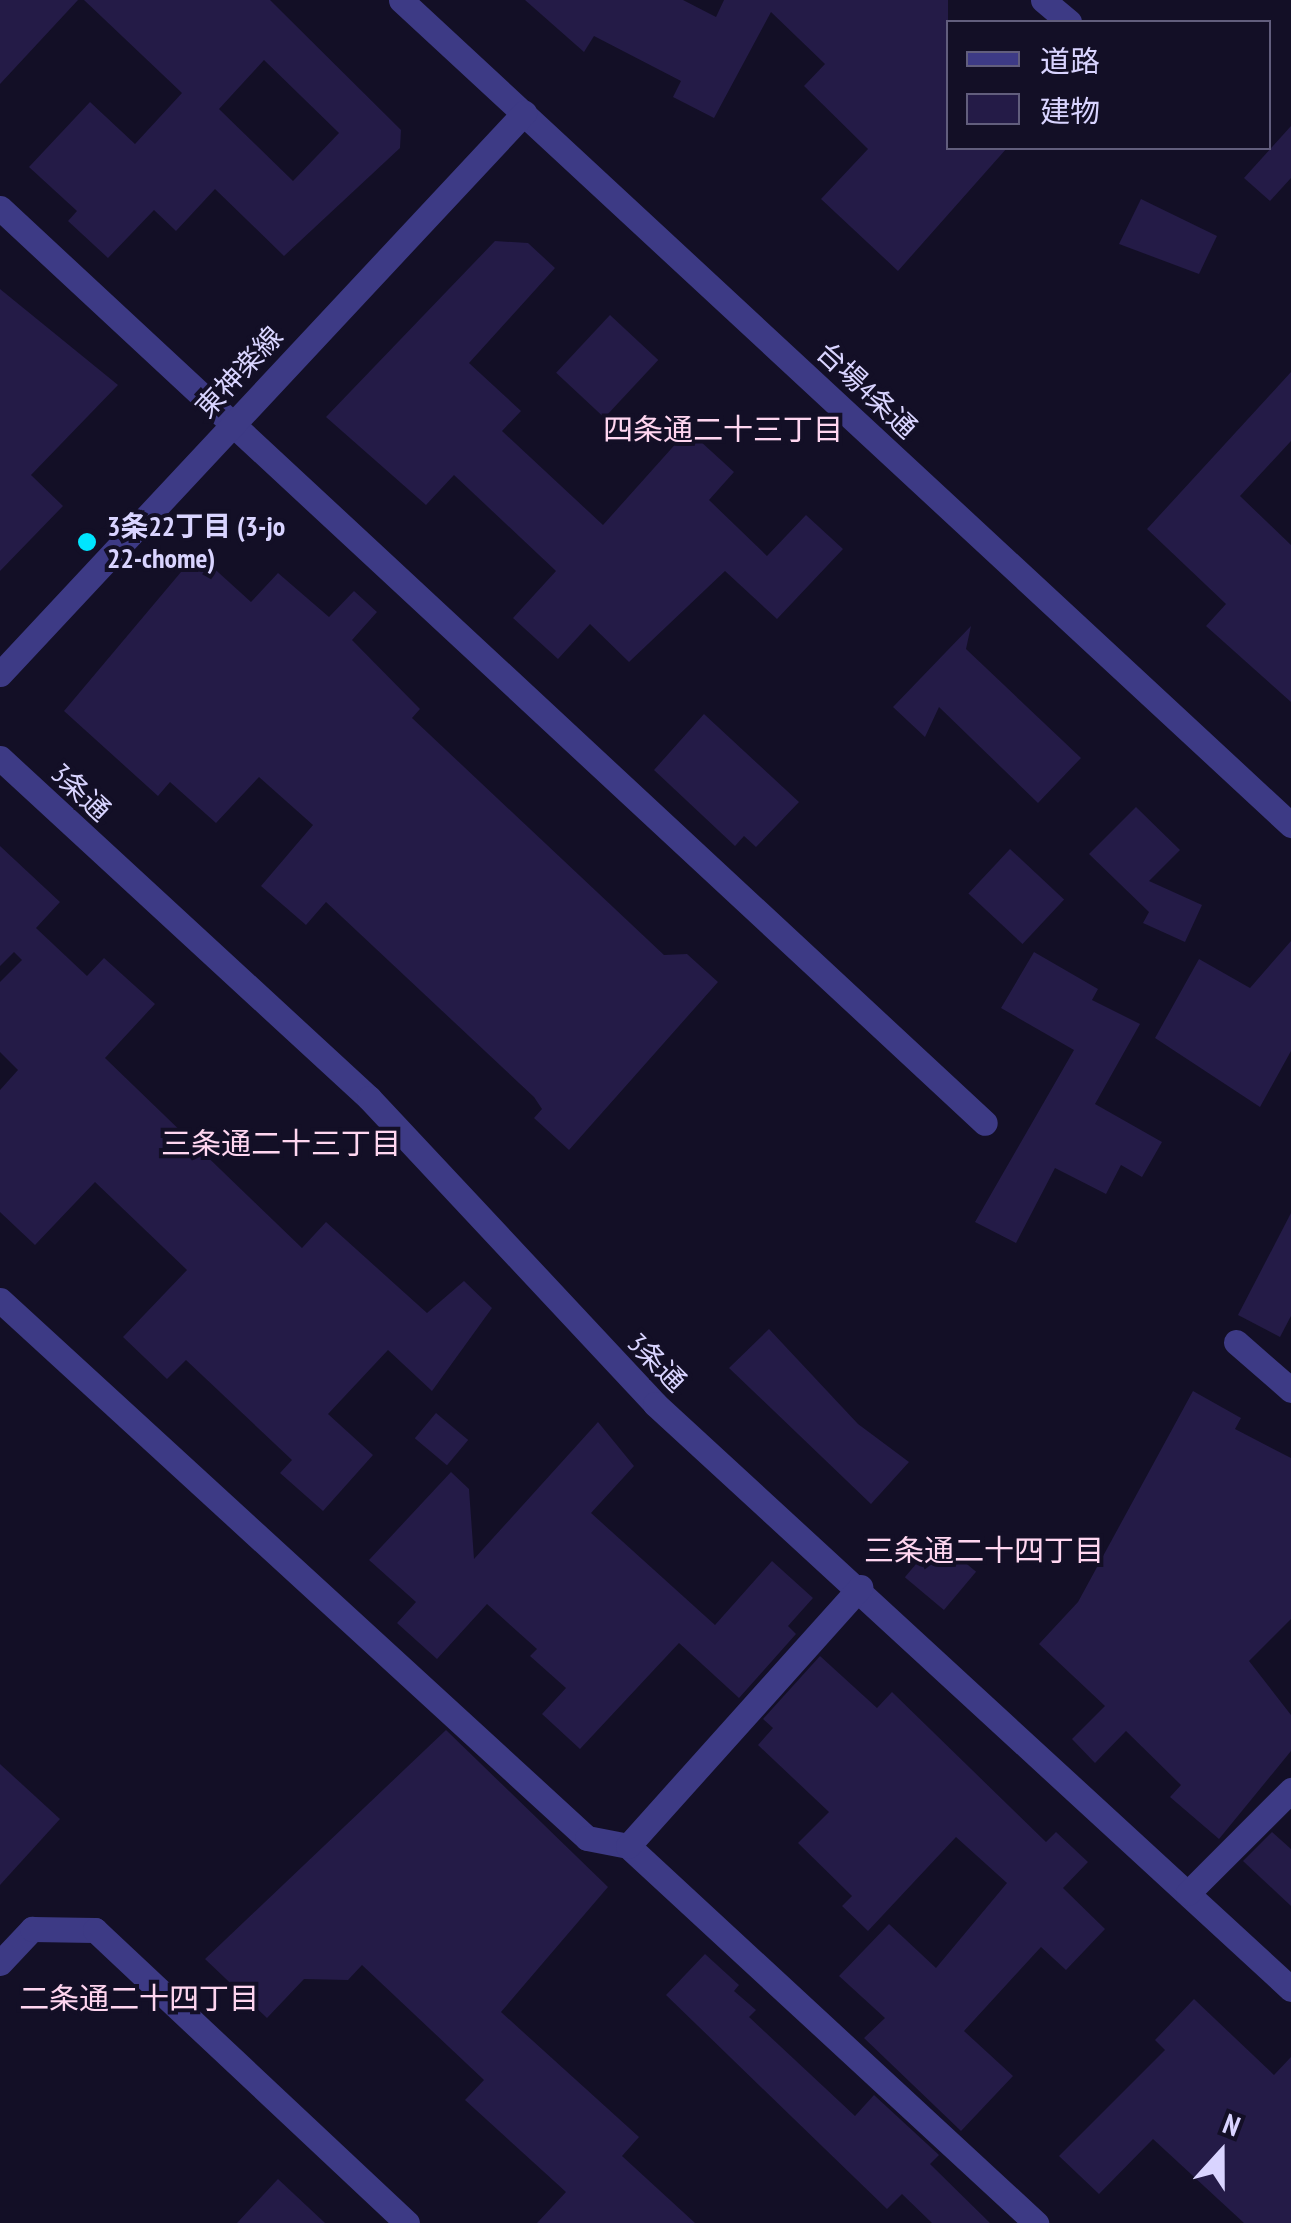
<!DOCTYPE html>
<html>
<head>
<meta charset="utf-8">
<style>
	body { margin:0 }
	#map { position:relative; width:1291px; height:2223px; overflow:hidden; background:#130f26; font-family:"PT Sans Narrow","Noto Sans JP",sans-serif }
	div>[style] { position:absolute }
	.building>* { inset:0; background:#241b47; transform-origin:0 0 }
	.minor>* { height:25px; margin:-12.5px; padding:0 12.5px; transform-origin:12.5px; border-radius:12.5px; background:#3d3a85 }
	.dots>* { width:28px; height:28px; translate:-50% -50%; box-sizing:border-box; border:5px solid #130f26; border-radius:50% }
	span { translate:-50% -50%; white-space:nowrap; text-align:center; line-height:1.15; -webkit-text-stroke:8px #130f26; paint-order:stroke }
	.street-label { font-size:28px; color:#d9d4ff }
	.poi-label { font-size:28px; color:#d9d4ff; font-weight:700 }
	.left { translate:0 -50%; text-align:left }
	.neighbourhood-label { font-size:30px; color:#ffd6f0 }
	.legend { position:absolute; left:946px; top:20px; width:325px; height:130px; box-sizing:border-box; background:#130f26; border:2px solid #625e7d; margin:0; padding:12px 18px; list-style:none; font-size:30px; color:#d9d4ff }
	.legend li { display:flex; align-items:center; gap:20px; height:50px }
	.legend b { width:50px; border:2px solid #625e7d }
	.north { position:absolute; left:1171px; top:2103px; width:100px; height:100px; -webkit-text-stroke:8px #130f26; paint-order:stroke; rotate:21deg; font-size:28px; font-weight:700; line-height:40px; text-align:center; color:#d9d4ff }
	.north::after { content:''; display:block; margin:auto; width:35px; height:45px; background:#d9d4ff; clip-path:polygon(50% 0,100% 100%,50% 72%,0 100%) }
</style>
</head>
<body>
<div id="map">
	<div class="building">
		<i style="clip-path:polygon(0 0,78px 0,0 84px)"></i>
		<i style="clip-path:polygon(evenodd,84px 0,270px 0,401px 130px,400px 148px,284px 256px,215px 189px,176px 231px,154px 210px,108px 258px,68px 221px,77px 211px,29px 167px,90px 102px,135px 144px,182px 93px,84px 0,264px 60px,339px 133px,293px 181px,219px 109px,264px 60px)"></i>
		<i style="clip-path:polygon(525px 0,683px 0,716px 17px,724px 0,948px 0,948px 148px,1007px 148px,898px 271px,821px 199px,868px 149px,804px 86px,825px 64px,771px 12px,714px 118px,673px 97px,681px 81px,594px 36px,584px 52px)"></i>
		<i style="clip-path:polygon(1291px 126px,1291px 178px,1270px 201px,1244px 178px)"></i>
		<i style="clip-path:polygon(1141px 199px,1217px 236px,1199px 274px,1119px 244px)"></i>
		<i style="clip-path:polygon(495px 241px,528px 243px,555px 268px,469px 363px,521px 411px,502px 431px,603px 525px,688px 430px,734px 472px,709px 500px,767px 556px,806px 515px,843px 549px,777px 619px,725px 571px,629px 662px,590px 624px,558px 659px,513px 618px,556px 571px,454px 475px,426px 505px,326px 417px)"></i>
		<i style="clip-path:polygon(0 289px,118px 385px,31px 475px,63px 506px,0 571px)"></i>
		<i style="left:610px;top:315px;width:66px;height:79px;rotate:43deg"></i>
		<i style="clip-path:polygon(1291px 372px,1291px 441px,1240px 496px,1291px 545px,1291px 702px,1206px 626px,1226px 604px,1147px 529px)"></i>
		<i style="clip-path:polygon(197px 553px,251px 602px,278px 573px,329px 617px,354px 591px,377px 612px,352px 640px,420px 709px,412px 718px,664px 955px,687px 954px,718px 982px,569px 1150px,534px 1118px,542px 1109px,534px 1097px,326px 902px,306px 925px,261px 886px,313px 825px,259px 777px,216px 823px,170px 782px,158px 796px,64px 711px)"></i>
		<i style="clip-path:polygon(971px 626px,966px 649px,1081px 758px,1038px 803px,939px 707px,925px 737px,893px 707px)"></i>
		<i style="clip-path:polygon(704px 714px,799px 802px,756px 847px,744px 836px,735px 846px,654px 770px)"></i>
		<i style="clip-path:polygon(1136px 807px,1180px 850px,1149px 881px,1202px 905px,1185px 942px,1143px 923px,1149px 912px,1089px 854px)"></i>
		<i style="clip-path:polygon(0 846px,60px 902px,36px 928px,87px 976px,104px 958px,155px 1004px,105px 1058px,302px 1248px,326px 1222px,427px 1313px,464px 1281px,492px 1308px,432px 1391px,388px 1350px,328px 1414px,373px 1455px,323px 1511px,280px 1473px,292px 1460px,186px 1360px,167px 1379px,123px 1337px,187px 1270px,95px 1182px,35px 1245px,0 1212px,0 1090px,18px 1070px,0 1052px,0 982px,22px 960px,14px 952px,0 966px)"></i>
		<i style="left:1010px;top:849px;width:74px;height:61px;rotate:43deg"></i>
		<i style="clip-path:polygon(1291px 941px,1291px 1051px,1260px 1107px,1155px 1038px,1199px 959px,1250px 988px)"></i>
		<i style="clip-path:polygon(1034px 952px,1098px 989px,1092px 1000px,1140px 1024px,1095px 1104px,1162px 1142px,1142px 1177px,1121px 1165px,1106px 1194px,1055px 1168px,1016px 1243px,975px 1222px,1074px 1050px,1001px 1008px)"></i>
		<i style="clip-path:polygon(1291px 1213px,1291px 1316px,1280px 1337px,1238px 1315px)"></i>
		<i style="clip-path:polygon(769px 1329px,858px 1424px,909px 1462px,871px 1504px,729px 1368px)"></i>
		<i style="clip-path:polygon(1193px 1391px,1241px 1418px,1235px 1429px,1291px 1458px,1291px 1619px,1249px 1661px,1291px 1715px,1291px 1751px,1219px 1839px,1170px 1797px,1181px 1785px,1126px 1731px,1095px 1763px,1072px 1739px,1105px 1706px,1039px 1644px,1078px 1602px)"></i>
		<i style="left:436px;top:1413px;width:42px;height:33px;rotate:40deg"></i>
		<i style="clip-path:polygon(598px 1422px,634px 1466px,591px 1513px,715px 1625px,772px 1561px,813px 1598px,788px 1626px,796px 1634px,739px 1698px,679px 1643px,580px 1749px,542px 1714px,566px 1688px,530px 1656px,537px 1649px,487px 1604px,437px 1659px,397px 1623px,416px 1602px,369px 1560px,451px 1472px,469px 1489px,474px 1559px)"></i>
		<i style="left:937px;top:1539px;width:51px;height:50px;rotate:40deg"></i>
		<i style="clip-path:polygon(820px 1656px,877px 1708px,892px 1692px,1046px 1842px,1056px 1832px,1088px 1862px,1063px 1888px,1105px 1929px,1066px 1970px,1041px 1947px,964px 2031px,1013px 2076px,961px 2131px,864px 2038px,885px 2018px,839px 1976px,889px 1924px,936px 1968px,1007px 1883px,956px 1837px,868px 1931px,842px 1906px,852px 1896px,798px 1843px,829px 1812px,758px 1745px,773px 1728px,763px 1719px)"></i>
		<i style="clip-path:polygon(446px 1730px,608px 1887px,501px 2012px,639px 2137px,622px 2156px,695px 2223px,537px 2223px,566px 2192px,465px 2100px,484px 2080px,362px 1965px,348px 1980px,304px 1979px,267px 2018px,205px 1959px)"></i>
		<i style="clip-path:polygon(0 1764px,60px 1819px,0 1885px)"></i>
		<i style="clip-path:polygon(1272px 1832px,1291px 1849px,1291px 1906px,1243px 1861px)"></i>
		<i style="clip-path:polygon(705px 1954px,739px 1985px,734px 1991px,756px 2010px,749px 2017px,855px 2116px,874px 2095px,939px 2155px,930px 2164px,990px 2223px,932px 2223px,902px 2194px,887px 2209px,666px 1995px)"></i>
		<i style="clip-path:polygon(1194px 1999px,1274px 2075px,1291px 2057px,1291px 2223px,1244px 2223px,1153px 2139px,1099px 2194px,1059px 2156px,1165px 2050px,1155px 2040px)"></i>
		<i style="clip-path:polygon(278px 2179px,325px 2223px,237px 2223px)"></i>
	</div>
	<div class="minor">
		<i style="left:401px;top:0;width:1214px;rotate:42.83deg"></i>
		<i style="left:1043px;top:0;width:34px;rotate:40deg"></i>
		<i style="left:0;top:208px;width:1344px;rotate:42.89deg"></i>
		<i style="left:0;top:674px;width:768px;rotate:-46.95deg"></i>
		<i style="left:0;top:758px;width:502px;rotate:42.66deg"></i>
		<i style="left:369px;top:1098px;width:419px;rotate:46.9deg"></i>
		<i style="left:655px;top:1404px;width:864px;rotate:42.61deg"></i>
		<i style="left:0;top:1300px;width:796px;rotate:42.51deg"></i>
		<i style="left:587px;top:1838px;width:42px;rotate:11deg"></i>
		<i style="left:628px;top:1846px;width:556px;rotate:42.74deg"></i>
		<i style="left:1236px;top:1342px;width:73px;rotate:41.1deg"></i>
		<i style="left:628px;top:1846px;width:348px;rotate:-48.1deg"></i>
		<i style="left:1188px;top:1893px;width:146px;rotate:-45deg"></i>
		<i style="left:0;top:1963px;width:47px;rotate:-46.7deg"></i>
		<i style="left:32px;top:1929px;width:63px;rotate:0.9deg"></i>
		<i style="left:95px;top:1930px;width:428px;rotate:43.2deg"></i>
	</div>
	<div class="dots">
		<i style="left:87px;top:542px;background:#00e5ff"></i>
	</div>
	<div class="street-label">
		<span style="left:239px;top:372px;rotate:-47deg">東神楽線</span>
		<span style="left:867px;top:390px;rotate:43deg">台場4条通</span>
		<span style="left:81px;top:792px;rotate:43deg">3条通</span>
		<span style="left:657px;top:1362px;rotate:45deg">3条通</span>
	</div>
	<div class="poi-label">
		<span class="left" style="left:107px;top:542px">3条22丁目 (3-jo<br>22-chome)</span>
	</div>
	<div class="neighbourhood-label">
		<span style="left:723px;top:429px">四条通二十三丁目</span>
		<span style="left:281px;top:1143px">三条通二十三丁目</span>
		<span style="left:984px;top:1550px">三条通二十四丁目</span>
		<span style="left:139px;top:1998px">二条通二十四丁目</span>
	</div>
	<ul class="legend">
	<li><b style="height:12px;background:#3d3a85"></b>道路</li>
	<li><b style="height:28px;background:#241b47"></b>建物</li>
	</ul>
	<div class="north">N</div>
</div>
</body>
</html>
